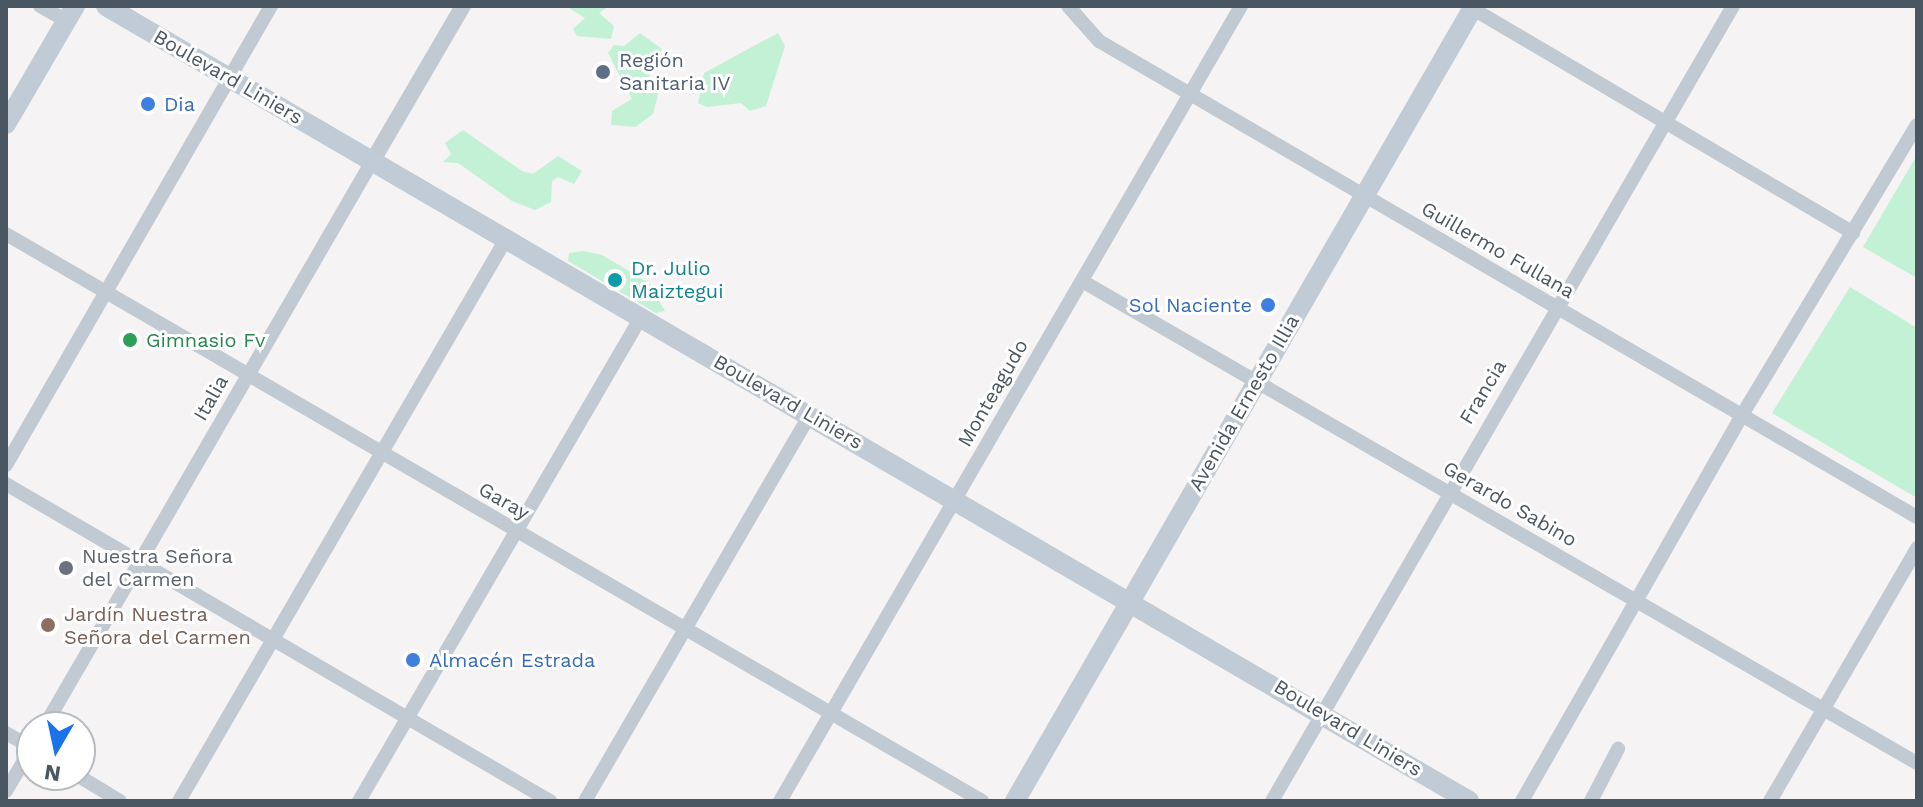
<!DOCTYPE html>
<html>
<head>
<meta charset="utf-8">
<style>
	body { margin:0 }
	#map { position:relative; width:1923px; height:807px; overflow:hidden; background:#f5f3f3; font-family:"Work Sans",sans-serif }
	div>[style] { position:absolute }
	.green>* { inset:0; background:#c3f1d5 }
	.minor>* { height:14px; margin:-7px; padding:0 7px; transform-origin:7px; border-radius:7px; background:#c1cad2 }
	.tertiary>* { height:16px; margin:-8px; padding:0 8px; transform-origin:8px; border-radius:8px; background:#c1cad2 }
	.secondary>* { height:20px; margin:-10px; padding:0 10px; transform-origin:10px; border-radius:10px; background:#c1cbd6 }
	.dots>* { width:22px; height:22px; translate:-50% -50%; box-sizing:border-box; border:4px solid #fff; border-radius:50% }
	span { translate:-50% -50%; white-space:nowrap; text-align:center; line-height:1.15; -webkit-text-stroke:6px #fff; paint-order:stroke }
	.service-label { font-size:20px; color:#4e5e75 }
	.left { translate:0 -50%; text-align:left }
	.street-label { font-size:20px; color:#4a5661 }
	.shop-label { font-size:20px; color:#366cbe }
	.right { translate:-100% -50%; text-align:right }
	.culture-label { font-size:20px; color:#0d838f }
	.leisure-label { font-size:20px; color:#27864d }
	.worship-label { font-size:20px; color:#5b616d }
	.education-label { font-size:20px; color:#785e54 }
	.frame { position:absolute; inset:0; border:8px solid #4a5661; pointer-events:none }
	.north { position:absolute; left:16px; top:711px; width:80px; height:80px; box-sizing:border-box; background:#fff; border:2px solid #b7bbc0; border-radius:50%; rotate:189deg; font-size:22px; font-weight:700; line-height:32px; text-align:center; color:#4a5661 }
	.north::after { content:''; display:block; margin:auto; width:28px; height:36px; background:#1a73e8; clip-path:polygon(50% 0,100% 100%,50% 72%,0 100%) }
</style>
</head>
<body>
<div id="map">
	<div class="green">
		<i style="clip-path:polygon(566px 6px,609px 6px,599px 13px,614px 26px,611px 39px,577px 36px,573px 29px,585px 18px)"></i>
		<i style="clip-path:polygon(640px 33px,662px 49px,648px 78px,658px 95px,653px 114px,635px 127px,611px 125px,612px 111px,632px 99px,608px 53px,614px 45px,624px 46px)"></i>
		<i style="clip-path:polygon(778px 33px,785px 46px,766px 106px,750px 111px,741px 103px,707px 107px,698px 103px,704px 73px)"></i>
		<i style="clip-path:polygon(463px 130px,522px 171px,533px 174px,558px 156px,582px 171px,574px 184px,558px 177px,552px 181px,551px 202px,535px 210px,512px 201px,458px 163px,443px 162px,451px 154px,445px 143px)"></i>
		<i style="clip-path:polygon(1917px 155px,1917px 278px,1863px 247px)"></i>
		<i style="clip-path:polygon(583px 251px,602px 255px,649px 283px,665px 311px,656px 313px,568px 261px,569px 253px)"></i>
		<i style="clip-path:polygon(1850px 287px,1917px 328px,1917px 498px,1772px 413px)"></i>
	</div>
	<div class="minor">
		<i style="left:40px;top:6px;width:31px;rotate:29deg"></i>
		<i style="left:1068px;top:6px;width:47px;rotate:48.5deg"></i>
		<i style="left:1099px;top:41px;width:946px;rotate:30.2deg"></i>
		<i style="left:1468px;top:6px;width:447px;rotate:30.5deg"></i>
		<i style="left:6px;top:234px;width:1129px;rotate:30.15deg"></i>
		<i style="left:1082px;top:281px;width:964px;rotate:30deg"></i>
		<i style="left:6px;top:465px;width:530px;rotate:-60deg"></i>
		<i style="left:6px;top:484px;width:630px;rotate:30.23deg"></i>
		<i style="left:44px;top:727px;width:656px;rotate:-59.88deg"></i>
		<i style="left:6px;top:733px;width:30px;rotate:30deg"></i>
		<i style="left:77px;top:775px;width:50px;rotate:31.2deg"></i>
		<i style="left:6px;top:791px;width:51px;rotate:-59.4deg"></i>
		<i style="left:179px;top:801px;width:650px;rotate:-59.81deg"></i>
		<i style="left:359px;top:801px;width:560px;rotate:-59.77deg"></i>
		<i style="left:585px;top:801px;width:447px;rotate:-59.8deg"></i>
		<i style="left:780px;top:801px;width:919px;rotate:-59.89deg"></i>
		<i style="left:1272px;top:801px;width:919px;rotate:-59.89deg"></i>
		<i style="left:1522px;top:801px;width:444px;rotate:-60.3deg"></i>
		<i style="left:1742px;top:415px;width:339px;rotate:-58.9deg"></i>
		<i style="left:1591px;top:801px;width:59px;rotate:-62.6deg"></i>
		<i style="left:1770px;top:801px;width:293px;rotate:-59.8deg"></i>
	</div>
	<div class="tertiary">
		<i style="left:373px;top:160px;width:178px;rotate:-59.7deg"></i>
	</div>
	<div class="secondary">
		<i style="left:106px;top:6px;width:1578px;rotate:30.25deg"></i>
		<i style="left:6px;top:124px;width:137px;rotate:-59.7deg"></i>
		<i style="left:1015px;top:801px;width:918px;rotate:-60deg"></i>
	</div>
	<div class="dots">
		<i style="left:603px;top:72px;background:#5c6f8a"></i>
		<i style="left:148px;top:104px;background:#3f7fe0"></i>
		<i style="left:615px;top:280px;background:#0f9aa8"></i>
		<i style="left:1268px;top:305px;background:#3f7fe0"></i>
		<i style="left:130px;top:340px;background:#2e9e5b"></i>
		<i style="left:66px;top:568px;background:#6b7280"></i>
		<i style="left:48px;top:625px;background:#8d6e63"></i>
		<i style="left:413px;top:660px;background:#3f7fe0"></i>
	</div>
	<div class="service-label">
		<span class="left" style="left:619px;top:72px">Región<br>Sanitaria IV</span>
	</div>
	<div class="street-label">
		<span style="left:228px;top:77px;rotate:30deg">Boulevard Liniers</span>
		<span style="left:1498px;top:250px;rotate:30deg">Guillermo Fullana</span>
		<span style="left:1483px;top:392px;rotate:-59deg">Francia</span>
		<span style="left:993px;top:393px;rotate:-60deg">Monteagudo</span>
		<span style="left:211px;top:398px;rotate:-60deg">Italia</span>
		<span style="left:788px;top:402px;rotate:30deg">Boulevard Liniers</span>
		<span style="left:1244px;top:403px;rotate:-60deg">Avenida Ernesto Illia</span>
		<span style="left:504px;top:501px;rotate:30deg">Garay</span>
		<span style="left:1510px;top:504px;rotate:30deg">Gerardo Sabino</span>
		<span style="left:1348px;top:728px;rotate:31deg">Boulevard Liniers</span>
	</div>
	<div class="shop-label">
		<span class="left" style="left:164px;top:104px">Dia</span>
		<span class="right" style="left:1252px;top:305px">Sol Naciente</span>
		<span class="left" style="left:429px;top:660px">Almacén Estrada</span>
	</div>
	<div class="culture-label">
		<span class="left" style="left:631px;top:280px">Dr. Julio<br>Maiztegui</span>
	</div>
	<div class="leisure-label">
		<span class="left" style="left:146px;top:340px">Gimnasio Fv</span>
	</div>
	<div class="worship-label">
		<span class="left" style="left:82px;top:568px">Nuestra Señora<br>del Carmen</span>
	</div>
	<div class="education-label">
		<span class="left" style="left:64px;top:626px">Jardín Nuestra<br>Señora del Carmen</span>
	</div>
	<div class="frame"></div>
	<div class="north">N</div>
</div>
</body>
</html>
